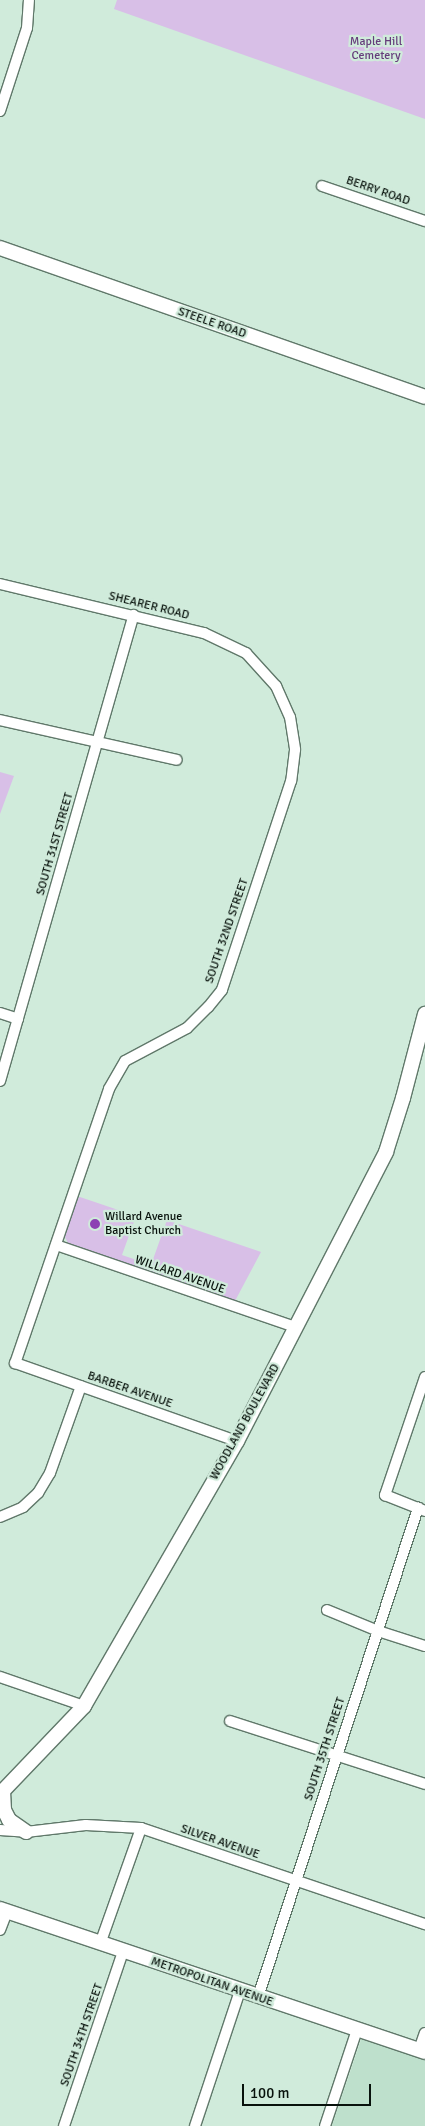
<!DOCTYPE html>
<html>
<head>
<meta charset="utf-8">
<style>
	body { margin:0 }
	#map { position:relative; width:425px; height:2126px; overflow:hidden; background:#d0ebdb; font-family:Signika,sans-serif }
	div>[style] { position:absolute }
	.built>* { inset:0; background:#bee0cc }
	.green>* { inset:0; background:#d8bfe7 }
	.roads { filter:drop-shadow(1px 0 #60786a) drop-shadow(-1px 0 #60786a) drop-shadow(0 1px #60786a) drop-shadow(0 -1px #60786a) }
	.street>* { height:10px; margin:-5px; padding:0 5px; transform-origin:5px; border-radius:5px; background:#fff }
	.secondary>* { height:14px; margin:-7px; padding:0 7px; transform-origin:7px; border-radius:7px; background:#fff }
	.dots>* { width:14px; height:14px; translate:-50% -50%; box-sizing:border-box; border:2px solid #d0ebdb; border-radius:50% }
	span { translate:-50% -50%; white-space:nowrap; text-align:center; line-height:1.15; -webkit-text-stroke:4.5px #d0ebdb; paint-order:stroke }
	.park-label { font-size:12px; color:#653d7b }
	.street-label { font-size:12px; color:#08120c }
	.poi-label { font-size:12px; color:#08120c }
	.left { translate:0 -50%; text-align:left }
	.scale { position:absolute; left:242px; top:2084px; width:129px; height:22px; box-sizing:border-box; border:2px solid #08120c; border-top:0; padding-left:6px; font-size:15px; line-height:18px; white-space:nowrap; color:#08120c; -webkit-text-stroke:4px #d0ebdb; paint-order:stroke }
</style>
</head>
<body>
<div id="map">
	<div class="built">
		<i style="clip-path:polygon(364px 2037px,425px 2057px,425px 2126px,332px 2126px,361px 2040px)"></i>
	</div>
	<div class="green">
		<i style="clip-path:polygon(117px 0,425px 0,425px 119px,114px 9px)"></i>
		<i style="clip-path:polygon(0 772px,14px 776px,0 814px)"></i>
		<i style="clip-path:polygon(80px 1197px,136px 1216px,122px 1255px,151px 1265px,167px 1220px,261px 1252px,235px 1301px,68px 1243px,64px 1235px,77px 1198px)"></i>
	</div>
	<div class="roads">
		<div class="street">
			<i style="left:0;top:111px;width:87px;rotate:-72deg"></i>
			<i style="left:27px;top:28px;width:28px;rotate:-86deg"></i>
			<i style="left:322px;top:186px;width:109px;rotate:18.8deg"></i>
			<i style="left:0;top:584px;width:210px;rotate:13.5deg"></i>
			<i style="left:204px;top:633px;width:47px;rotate:25.5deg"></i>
			<i style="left:246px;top:653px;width:45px;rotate:47.7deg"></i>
			<i style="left:276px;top:686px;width:34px;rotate:66deg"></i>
			<i style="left:290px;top:717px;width:33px;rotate:81deg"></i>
			<i style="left:295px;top:750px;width:31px;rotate:97deg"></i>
			<i style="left:291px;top:781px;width:220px;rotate:108.3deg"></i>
			<i style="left:222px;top:990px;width:22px;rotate:129deg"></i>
			<i style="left:208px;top:1007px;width:30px;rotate:135deg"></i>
			<i style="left:187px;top:1028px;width:70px;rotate:152deg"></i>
			<i style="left:125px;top:1061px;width:32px;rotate:120deg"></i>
			<i style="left:109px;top:1089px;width:290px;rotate:108.9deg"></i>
			<i style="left:15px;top:1363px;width:235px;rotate:19.4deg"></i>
			<i style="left:0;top:720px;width:181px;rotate:12.7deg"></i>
			<i style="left:0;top:1013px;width:19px;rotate:18deg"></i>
			<i style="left:0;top:1081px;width:485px;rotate:-74deg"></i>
			<i style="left:56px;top:1245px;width:254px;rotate:18.9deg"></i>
			<i style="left:425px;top:1377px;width:125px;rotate:108.7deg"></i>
			<i style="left:385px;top:1495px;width:43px;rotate:21.8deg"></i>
			<i style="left:0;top:1517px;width:25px;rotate:-23deg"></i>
			<i style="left:23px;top:1507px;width:21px;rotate:-43deg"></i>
			<i style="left:38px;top:1493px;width:23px;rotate:-59deg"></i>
			<i style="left:50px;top:1473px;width:92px;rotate:-70.4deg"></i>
			<i style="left:327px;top:1610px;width:55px;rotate:22.4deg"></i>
			<i style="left:378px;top:1631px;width:49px;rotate:17.7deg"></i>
			<i style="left:0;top:1677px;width:89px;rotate:19deg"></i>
			<i style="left:230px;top:1721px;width:205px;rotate:17.9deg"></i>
			<i style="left:0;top:1830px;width:26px;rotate:4deg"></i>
			<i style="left:26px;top:1832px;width:60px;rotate:-6.7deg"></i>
			<i style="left:86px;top:1825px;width:55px;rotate:3.1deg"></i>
			<i style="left:141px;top:1828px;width:300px;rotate:18.7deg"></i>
			<i style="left:0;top:1930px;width:19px;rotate:-69deg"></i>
			<i style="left:100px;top:1944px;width:123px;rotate:-70.5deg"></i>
			<i style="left:258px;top:1997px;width:515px;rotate:-71.88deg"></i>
			<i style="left:419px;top:2050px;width:18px;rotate:-71deg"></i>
			<i style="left:64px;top:2126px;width:184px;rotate:-71.3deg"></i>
			<i style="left:195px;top:2126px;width:142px;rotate:-71.6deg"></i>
			<i style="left:325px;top:2126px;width:101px;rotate:-71.6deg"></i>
		</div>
		<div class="secondary">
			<i style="left:0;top:248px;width:450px;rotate:19.3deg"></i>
			<i style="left:3px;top:1791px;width:19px;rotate:87deg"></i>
			<i style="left:4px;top:1810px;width:11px;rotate:63deg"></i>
			<i style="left:9px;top:1820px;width:21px;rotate:35deg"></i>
			<i style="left:0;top:1794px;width:122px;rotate:-46.3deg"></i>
			<i style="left:84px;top:1706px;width:306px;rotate:-60deg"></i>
			<i style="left:237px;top:1441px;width:325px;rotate:-62.7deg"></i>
			<i style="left:386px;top:1152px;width:57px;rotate:-72.5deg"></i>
			<i style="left:403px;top:1098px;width:87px;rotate:-75.3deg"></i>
			<i style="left:0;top:1909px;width:448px;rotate:18.6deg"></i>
		</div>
	</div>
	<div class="dots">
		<i style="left:95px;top:1224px;background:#8d41b3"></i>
	</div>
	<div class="park-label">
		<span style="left:376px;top:49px">Maple Hill<br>Cemetery</span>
	</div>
	<div class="street-label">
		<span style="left:378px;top:191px;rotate:19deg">BERRY ROAD</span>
		<span style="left:212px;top:323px;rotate:19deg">STEELE ROAD</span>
		<span style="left:149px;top:606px;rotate:14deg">SHEARER ROAD</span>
		<span style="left:55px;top:844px;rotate:-74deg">SOUTH 31ST STREET</span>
		<span style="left:227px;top:931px;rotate:-71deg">SOUTH 32ND STREET</span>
		<span style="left:180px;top:1275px;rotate:19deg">WILLARD AVENUE</span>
		<span style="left:130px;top:1390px;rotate:19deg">BARBER AVENUE</span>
		<span style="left:245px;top:1422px;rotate:-61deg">WOODLAND BOULEVARD</span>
		<span style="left:325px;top:1749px;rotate:-72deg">SOUTH 35TH STREET</span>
		<span style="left:220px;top:1842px;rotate:19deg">SILVER AVENUE</span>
		<span style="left:212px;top:1982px;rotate:19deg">METROPOLITAN AVENUE</span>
		<span style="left:82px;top:2035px;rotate:-71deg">SOUTH 34TH STREET</span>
	</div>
	<div class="poi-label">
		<span class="left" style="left:105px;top:1224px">Willard Avenue<br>Baptist Church</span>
	</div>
	<div class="scale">100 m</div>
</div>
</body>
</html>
